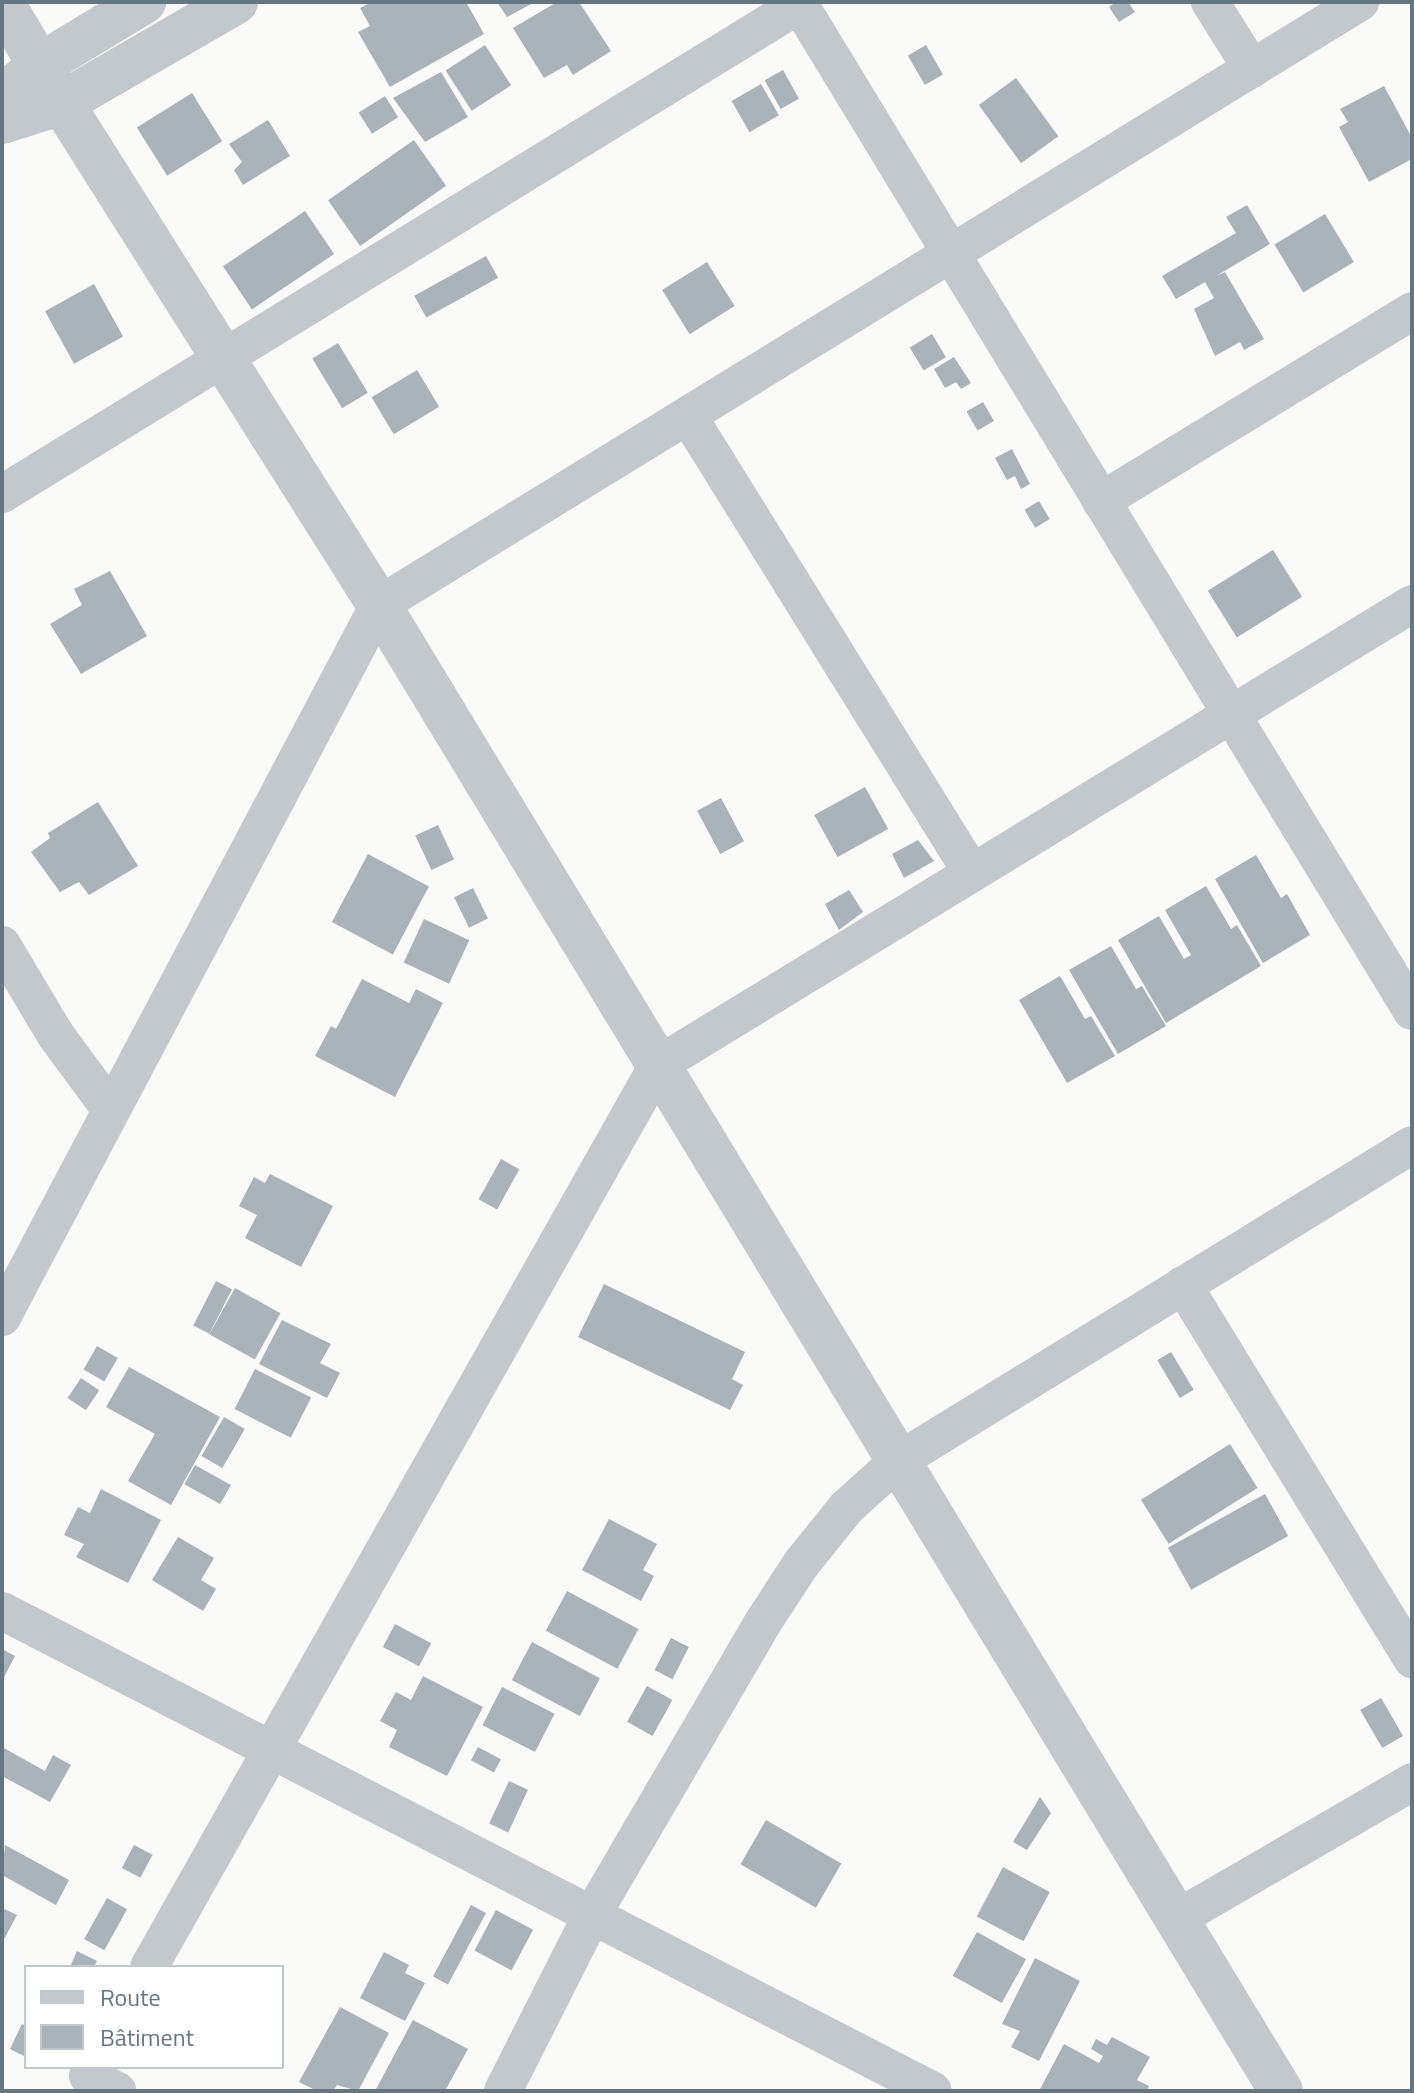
<!DOCTYPE html>
<html>
<head>
<meta charset="utf-8">
<style>
	body { margin:0 }
	#map { position:relative; width:1414px; height:2093px; overflow:hidden; background:#fafaf8; font-family:"Titillium Web",sans-serif }
	div>[style] { position:absolute }
	.building>* { inset:0; background:#aab3b9; transform-origin:0 0 }
	.minor>* { height:38px; margin:-19px; padding:0 19px; transform-origin:19px; border-radius:19px; background:#c3c8cc }
	.tertiary>* { height:44px; margin:-22px; padding:0 22px; transform-origin:22px; border-radius:22px; background:#c3c8cc }
	span { translate:-50% -50%; white-space:nowrap; text-align:center; line-height:1.15; -webkit-text-stroke:8px #fff; paint-order:stroke }
	.frame { position:absolute; inset:0; border:4px solid #657683; pointer-events:none }
	.legend { position:absolute; left:24px; top:1965px; width:260px; height:104px; box-sizing:border-box; background:#fff; border:2px solid #c1c8cd; margin:0; padding:10px 14px; list-style:none; font-size:24px; color:#657683 }
	.legend li { display:flex; align-items:center; gap:16px; height:40px }
	.legend b { width:40px; border:2px solid #c1c8cd }
</style>
</head>
<body>
<div id="map">
	<div class="building">
		<i style="clip-path:polygon(372px 2px,466px 2px,484px 34px,390px 87px,358px 32px,370px 26px,360px 8px)"></i>
		<i style="clip-path:polygon(497px 2px,535px 2px,507px 17px)"></i>
		<i style="clip-path:polygon(557px 2px,579px 2px,611px 51px,573px 75px,567px 65px,544px 78px,513px 28px)"></i>
		<i style="clip-path:polygon(1116px 2px,1128px 2px,1135px 12px,1119px 22px,1109px 7px)"></i>
		<i style="left:485px;top:45px;width:48px;height:47px;rotate:57deg"></i>
		<i style="left:926px;top:45px;width:34px;height:21px;rotate:60deg"></i>
		<i style="left:783px;top:70px;width:33px;height:21px;rotate:61deg"></i>
		<i style="clip-path:polygon(441px 72px,468px 117px,425px 142px,393px 98px)"></i>
		<i style="left:1016px;top:78px;width:72px;height:46px;rotate:54deg"></i>
		<i style="left:761px;top:84px;width:36px;height:34px;rotate:60deg"></i>
		<i style="clip-path:polygon(1384px 86px,1412px 138px,1412px 159px,1369px 182px,1339px 127px,1348px 122px,1340px 109px)"></i>
		<i style="left:192px;top:93px;width:57px;height:65px;rotate:58deg"></i>
		<i style="left:385px;top:96px;width:25px;height:31px;rotate:58deg"></i>
		<i style="clip-path:polygon(268px 120px,290px 156px,243px 185px,234px 170px,242px 162px,229px 144px)"></i>
		<i style="left:414px;top:140px;width:56px;height:105px;rotate:55deg"></i>
		<i style="clip-path:polygon(1247px 205px,1270px 244px,1216px 276px,1225px 272px,1264px 339px,1244px 350px,1240px 342px,1215px 356px,1194px 309px,1214px 298px,1205px 282px,1176px 299px,1162px 276px,1236px 233px,1226px 217px)"></i>
		<i style="left:305px;top:211px;width:52px;height:99px;rotate:56deg"></i>
		<i style="left:1325px;top:214px;width:56px;height:59px;rotate:59deg"></i>
		<i style="left:486px;top:256px;width:25px;height:82px;rotate:61deg"></i>
		<i style="left:707px;top:262px;width:52px;height:53px;rotate:58deg"></i>
		<i style="left:94px;top:284px;width:60px;height:56px;rotate:61deg"></i>
		<i style="left:932px;top:334px;width:27px;height:26px;rotate:59deg"></i>
		<i style="left:338px;top:343px;width:58px;height:30px;rotate:59deg"></i>
		<i style="clip-path:polygon(954px 357px,971px 383px,961px 389px,956px 382px,945px 388px,934px 369px)"></i>
		<i style="left:417px;top:370px;width:43px;height:53px;rotate:59deg"></i>
		<i style="left:983px;top:402px;width:22px;height:19px;rotate:60deg"></i>
		<i style="clip-path:polygon(1012px 449px,1030px 484px,1021px 489px,1015px 476px,1007px 480px,995px 458px)"></i>
		<i style="left:1039px;top:501px;width:21px;height:17px;rotate:59deg"></i>
		<i style="left:1273px;top:550px;width:55px;height:77px;rotate:58deg"></i>
		<i style="clip-path:polygon(110px 571px,147px 636px,81px 674px,50px 624px,82px 605px,74px 589px)"></i>
		<i style="left:865px;top:787px;width:48px;height:58px;rotate:61deg"></i>
		<i style="left:721px;top:798px;width:49px;height:27px;rotate:62deg"></i>
		<i style="clip-path:polygon(98px 802px,138px 866px,89px 895px,79px 882px,60px 892px,31px 852px,50px 838px,48px 833px)"></i>
		<i style="left:438px;top:825px;width:38px;height:25px;rotate:65deg"></i>
		<i style="clip-path:polygon(918px 840px,934px 861px,904px 878px,892px 854px)"></i>
		<i style="left:368px;top:854px;width:69px;height:77px;rotate:28deg"></i>
		<i style="clip-path:polygon(1256px 855px,1281px 898px,1287px 894px,1310px 935px,1263px 963px,1215px 879px)"></i>
		<i style="clip-path:polygon(1206px 886px,1231px 929px,1237px 925px,1261px 966px,1166px 1023px,1118px 940px,1159px 916px,1184px 959px,1191px 955px,1165px 910px)"></i>
		<i style="left:473px;top:888px;width:34px;height:21px;rotate:64deg"></i>
		<i style="clip-path:polygon(849px 890px,863px 912px,839px 930px,825px 904px)"></i>
		<i style="left:424px;top:919px;width:50px;height:48px;rotate:25deg"></i>
		<i style="clip-path:polygon(1111px 946px,1136px 989px,1142px 986px,1166px 1026px,1118px 1054px,1069px 970px)"></i>
		<i style="clip-path:polygon(1060px 976px,1085px 1019px,1091px 1016px,1115px 1056px,1067px 1083px,1019px 1000px)"></i>
		<i style="clip-path:polygon(362px 979px,409px 1003px,416px 989px,443px 1003px,395px 1097px,315px 1056px,331px 1026px,336px 1029px)"></i>
		<i style="left:501px;top:1159px;width:21px;height:46px;rotate:29deg"></i>
		<i style="clip-path:polygon(270px 1174px,333px 1206px,301px 1267px,245px 1238px,257px 1215px,239px 1206px,254px 1177px,265px 1183px)"></i>
		<i style="left:216px;top:1281px;width:18px;height:50px;rotate:27deg"></i>
		<i style="clip-path:polygon(604px 1284px,745px 1352px,732px 1379px,743px 1385px,730px 1410px,578px 1337px)"></i>
		<i style="left:235px;top:1288px;width:52px;height:53px;rotate:29deg"></i>
		<i style="clip-path:polygon(282px 1320px,331px 1344px,320px 1363px,340px 1373px,327px 1398px,259px 1364px)"></i>
		<i style="left:97px;top:1346px;width:24px;height:27px;rotate:30deg"></i>
		<i style="left:1171px;top:1352px;width:44px;height:16px;rotate:59deg"></i>
		<i style="clip-path:polygon(129px 1367px,220px 1417px,171px 1505px,128px 1481px,155px 1434px,106px 1407px)"></i>
		<i style="left:255px;top:1369px;width:63px;height:45px;rotate:27deg"></i>
		<i style="left:81px;top:1378px;width:22px;height:24px;rotate:34deg"></i>
		<i style="left:224px;top:1417px;width:24px;height:45px;rotate:30deg"></i>
		<i style="left:1230px;top:1444px;width:52px;height:105px;rotate:58deg"></i>
		<i style="left:195px;top:1465px;width:41px;height:22px;rotate:29deg"></i>
		<i style="clip-path:polygon(101px 1489px,161px 1520px,128px 1583px,76px 1557px,84px 1544px,64px 1535px,78px 1507px,90px 1513px)"></i>
		<i style="left:1265px;top:1494px;width:48px;height:111px;rotate:61deg"></i>
		<i style="clip-path:polygon(609px 1519px,657px 1544px,643px 1570px,654px 1576px,641px 1601px,582px 1570px)"></i>
		<i style="clip-path:polygon(178px 1537px,214px 1558px,201px 1580px,216px 1589px,203px 1611px,152px 1580px)"></i>
		<i style="left:567px;top:1591px;width:81px;height:45px;rotate:28deg"></i>
		<i style="left:395px;top:1624px;width:41px;height:26px;rotate:28deg"></i>
		<i style="left:671px;top:1638px;width:20px;height:36px;rotate:27deg"></i>
		<i style="left:532px;top:1642px;width:77px;height:43px;rotate:28deg"></i>
		<i style="clip-path:polygon(2px 1649px,15px 1656px,2px 1681px)"></i>
		<i style="clip-path:polygon(423px 1676px,483px 1707px,447px 1776px,389px 1747px,397px 1730px,380px 1721px,396px 1692px,411px 1700px)"></i>
		<i style="left:647px;top:1686px;width:29px;height:41px;rotate:29deg"></i>
		<i style="left:502px;top:1687px;width:59px;height:43px;rotate:27deg"></i>
		<i style="left:1381px;top:1698px;width:44px;height:24px;rotate:60deg"></i>
		<i style="clip-path:polygon(2px 1747px,45px 1771px,53px 1755px,71px 1765px,50px 1802px,2px 1776px)"></i>
		<i style="left:478px;top:1747px;width:26px;height:15px;rotate:28deg"></i>
		<i style="left:509px;top:1781px;width:21px;height:47px;rotate:25deg"></i>
		<i style="clip-path:polygon(1040px 1797px,1051px 1813px,1027px 1850px,1013px 1842px)"></i>
		<i style="left:766px;top:1820px;width:87px;height:51px;rotate:30deg"></i>
		<i style="clip-path:polygon(5px 1845px,69px 1880px,56px 1905px,2px 1875px)"></i>
		<i style="left:134px;top:1845px;width:21px;height:26px;rotate:28deg"></i>
		<i style="left:1003px;top:1867px;width:53px;height:56px;rotate:28deg"></i>
		<i style="left:107px;top:1898px;width:23px;height:47px;rotate:29deg"></i>
		<i style="left:471px;top:1905px;width:17px;height:81px;rotate:28deg"></i>
		<i style="clip-path:polygon(2px 1908px,17px 1915px,2px 1943px)"></i>
		<i style="left:496px;top:1910px;width:42px;height:46px;rotate:28deg"></i>
		<i style="left:977px;top:1932px;width:56px;height:50px;rotate:29deg"></i>
		<i style="clip-path:polygon(77px 1951px,97px 1961px,94px 1967px,70px 1967px)"></i>
		<i style="clip-path:polygon(384px 1952px,409px 1965px,405px 1973px,425px 1983px,405px 2021px,360px 1998px)"></i>
		<i style="clip-path:polygon(1035px 1958px,1080px 1981px,1039px 2061px,1011px 2047px,1020px 2031px,1002px 2024px)"></i>
		<i style="clip-path:polygon(340px 2007px,389px 2033px,358px 2091px,337px 2085px,333px 2091px,317px 2091px,299px 2082px)"></i>
		<i style="clip-path:polygon(413px 2020px,468px 2049px,445px 2091px,375px 2091px)"></i>
		<i style="clip-path:polygon(22px 2024px,26px 2026px,26px 2057px,10px 2049px)"></i>
		<i style="clip-path:polygon(1112px 2037px,1150px 2057px,1137px 2080px,1149px 2086px,1147px 2091px,1039px 2091px,1064px 2044px,1099px 2063px,1103px 2056px,1091px 2049px,1096px 2039px,1107px 2045px)"></i>
	</div>
	<div class="minor">
		<i style="left:798px;top:2px;width:1181px;rotate:58.68deg"></i>
		<i style="left:1210px;top:2px;width:79px;rotate:57.9deg"></i>
		<i style="left:688px;top:416px;width:538px;rotate:58.14deg"></i>
		<i style="left:2px;top:494px;width:936px;rotate:-31.55deg"></i>
		<i style="left:1101px;top:501px;width:364px;rotate:-31.4deg"></i>
		<i style="left:2px;top:945px;width:104px;rotate:59.2deg"></i>
		<i style="left:55px;top:1034px;width:94px;rotate:53.6deg"></i>
		<i style="left:1183px;top:1285px;width:439px;rotate:58.5deg"></i>
		<i style="left:2px;top:1317px;width:806px;rotate:-62.1deg"></i>
		<i style="left:379px;top:605px;width:1152px;rotate:-31.58deg"></i>
		<i style="left:2px;top:1611px;width:1047px;rotate:27.27deg"></i>
		<i style="left:1176px;top:1919px;width:273px;rotate:-30.1deg"></i>
		<i style="left:149px;top:1967px;width:1036px;rotate:-60.56deg"></i>
		<i style="left:658px;top:1065px;width:884px;rotate:-31.44deg"></i>
		<i style="left:88px;top:2076px;width:33px;rotate:27deg"></i>
		<i style="left:503px;top:2091px;width:197px;rotate:-63.2deg"></i>
		<i style="left:592px;top:1915px;width:337px;rotate:-59.7deg"></i>
		<i style="left:762px;top:1624px;width:72px;rotate:-57deg"></i>
		<i style="left:801px;top:1564px;width:72px;rotate:-51.2deg"></i>
		<i style="left:846px;top:1508px;width:70px;rotate:-42.1deg"></i>
		<i style="left:898px;top:1461px;width:603px;rotate:-31.58deg"></i>
	</div>
	<div class="tertiary">
		<i style="left:2px;top:2px;width:117px;rotate:59.3deg"></i>
		<i style="left:62px;top:103px;width:594px;rotate:57.73deg"></i>
		<i style="left:379px;top:605px;width:1738px;rotate:58.74deg"></i>
		<i style="left:18px;top:83px;width:28px;rotate:-39deg"></i>
		<i style="left:40px;top:65px;width:122px;rotate:-31.2deg"></i>
		<i style="left:2px;top:122px;width:63px;rotate:-17.6deg"></i>
		<i style="left:62px;top:103px;width:201px;rotate:-30.1deg"></i>
	</div>
	<div class="frame"></div>
	<ul class="legend">
	<li><b style="height:10px;background:#c3c8cc"></b>Route</li>
	<li><b style="height:22px;background:#aab3b9"></b>Bâtiment</li>
	</ul>
</div>
</body>
</html>
